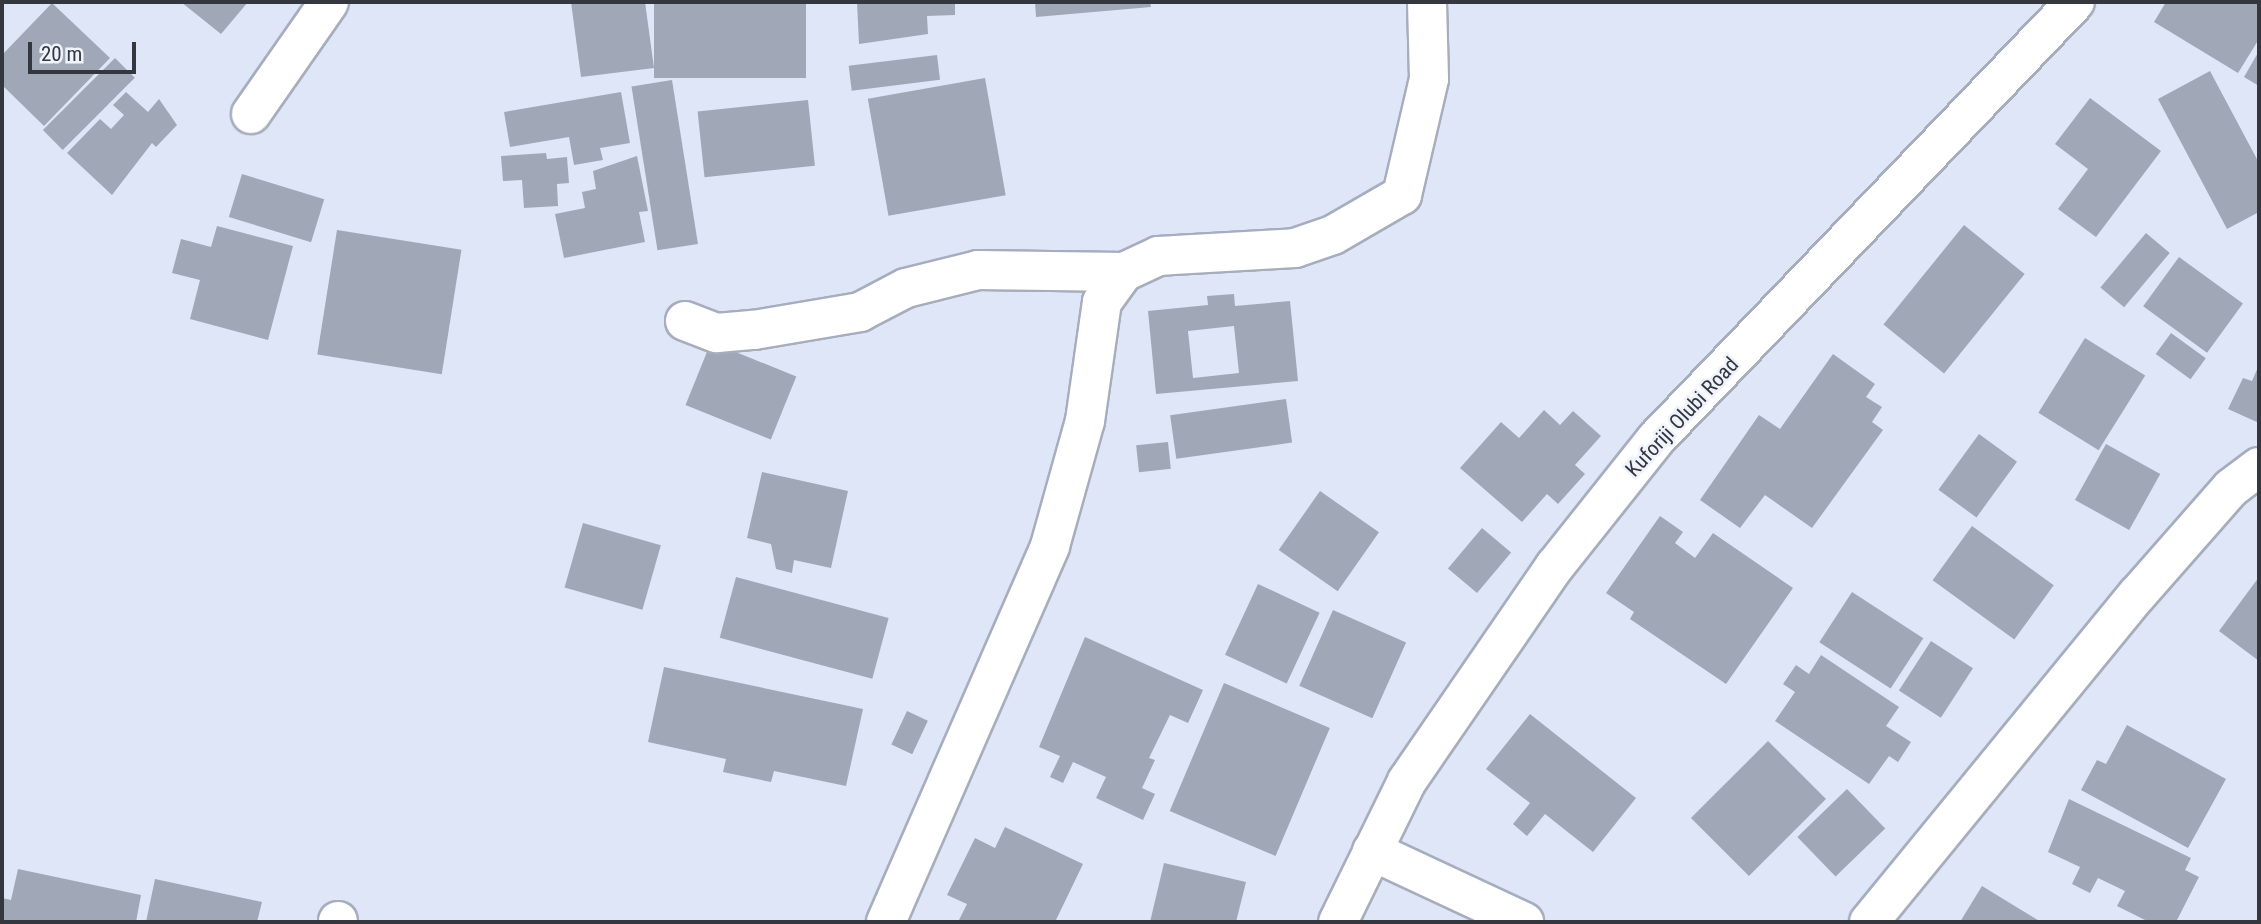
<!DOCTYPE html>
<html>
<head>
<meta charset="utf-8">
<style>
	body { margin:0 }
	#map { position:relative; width:2261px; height:924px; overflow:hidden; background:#dee6f7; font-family:"Roboto Condensed",sans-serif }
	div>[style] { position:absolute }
	.building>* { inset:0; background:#a0a8b8; transform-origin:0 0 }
	.roads { filter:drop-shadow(2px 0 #a6aebe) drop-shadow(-2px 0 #a6aebe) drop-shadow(0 2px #a6aebe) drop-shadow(0 -2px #a6aebe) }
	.street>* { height:38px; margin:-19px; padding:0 19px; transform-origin:19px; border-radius:19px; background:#fff }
	.secondary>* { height:38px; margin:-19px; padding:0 19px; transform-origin:19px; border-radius:19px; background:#fff }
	span { translate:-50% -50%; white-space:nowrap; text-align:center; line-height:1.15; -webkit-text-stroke:5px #eef3fd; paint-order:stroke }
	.street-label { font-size:21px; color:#34373d }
	.frame { position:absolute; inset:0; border:4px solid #34373d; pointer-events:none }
	.scale { position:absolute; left:28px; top:42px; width:108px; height:32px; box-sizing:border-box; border:4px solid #34373d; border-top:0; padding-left:9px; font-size:21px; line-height:24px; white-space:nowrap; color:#34373d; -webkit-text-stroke:5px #eef3fd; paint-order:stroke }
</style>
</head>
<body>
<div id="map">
	<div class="building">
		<i style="clip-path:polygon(181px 2px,248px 2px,221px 34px)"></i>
		<i style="clip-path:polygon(571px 2px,645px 2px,654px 68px,581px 77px)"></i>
		<i style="left:654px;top:2px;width:152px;height:76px"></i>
		<i style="clip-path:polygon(857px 2px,955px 2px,955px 15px,927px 16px,928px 34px,859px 44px)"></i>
		<i style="clip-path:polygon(1035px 2px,1150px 2px,1151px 7px,1036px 17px)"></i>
		<i style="clip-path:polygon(2166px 2px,2259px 2px,2259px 39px,2238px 73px,2154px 22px)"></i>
		<i style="clip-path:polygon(52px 3px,110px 58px,44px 126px,2px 85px,2px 55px)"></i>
		<i style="clip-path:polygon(2259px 51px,2259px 86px,2244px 77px)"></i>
		<i style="left:937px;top:55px;width:25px;height:89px;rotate:83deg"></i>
		<i style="left:115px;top:58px;width:28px;height:102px;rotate:45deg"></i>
		<i style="clip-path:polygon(2210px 71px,2259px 163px,2259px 212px,2227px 229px,2158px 99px)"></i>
		<i style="left:985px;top:78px;width:119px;height:119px;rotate:80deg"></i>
		<i style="left:672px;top:80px;width:166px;height:41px;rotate:81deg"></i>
		<i style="clip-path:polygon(126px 92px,148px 112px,159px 99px,177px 125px,156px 147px,152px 143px,112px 195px,67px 153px,100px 119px,111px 129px,124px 115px,113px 105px)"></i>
		<i style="clip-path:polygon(621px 92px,630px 143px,600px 148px,603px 160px,574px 165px,569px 137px,510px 147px,504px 112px)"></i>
		<i style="clip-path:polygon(2090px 98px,2161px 151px,2096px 237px,2058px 209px,2088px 169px,2055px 144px)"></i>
		<i style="left:808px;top:100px;width:66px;height:111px;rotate:84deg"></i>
		<i style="clip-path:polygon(546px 153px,547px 159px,567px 157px,569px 183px,557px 184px,558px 206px,524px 208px,522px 180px,503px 181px,501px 156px)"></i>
		<i style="clip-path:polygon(637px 156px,648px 211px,639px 212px,645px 242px,564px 258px,555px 214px,585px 208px,582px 192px,596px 189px,593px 171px)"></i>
		<i style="left:242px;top:174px;width:86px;height:45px;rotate:17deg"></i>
		<i style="left:1964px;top:225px;width:78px;height:128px;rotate:39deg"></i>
		<i style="clip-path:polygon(217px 226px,293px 246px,268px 340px,190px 319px,200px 280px,172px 273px,181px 239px,211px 247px)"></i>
		<i style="left:337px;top:230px;width:126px;height:126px;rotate:9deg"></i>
		<i style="left:2146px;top:233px;width:31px;height:71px;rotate:40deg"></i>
		<i style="left:2179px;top:257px;width:79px;height:61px;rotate:36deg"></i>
		<i style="clip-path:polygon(evenodd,1234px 294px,1235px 306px,1290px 301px,1298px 381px,1156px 394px,1148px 311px,1208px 305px,1207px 296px,1234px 294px,1234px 326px,1239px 373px,1193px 378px,1188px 331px,1234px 326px)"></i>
		<i style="left:2171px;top:333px;width:43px;height:26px;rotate:36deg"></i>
		<i style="left:2085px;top:338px;width:71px;height:88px;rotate:32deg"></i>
		<i style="left:711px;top:342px;width:92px;height:68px;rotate:22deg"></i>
		<i style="clip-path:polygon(1833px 354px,1875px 384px,1866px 397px,1882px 407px,1872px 422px,1883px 430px,1812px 528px,1765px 495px,1740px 528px,1700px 500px,1759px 415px,1780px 429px)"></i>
		<i style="clip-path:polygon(2259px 365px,2259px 423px,2228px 409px,2243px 378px,2252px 381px)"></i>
		<i style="left:1286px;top:399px;width:44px;height:117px;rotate:82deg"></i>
		<i style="clip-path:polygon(1544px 410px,1560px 425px,1573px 411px,1601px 436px,1575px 465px,1585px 474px,1558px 504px,1547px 494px,1522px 522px,1460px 468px,1501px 422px,1519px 438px)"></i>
		<i style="left:1979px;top:434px;width:47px;height:69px;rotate:36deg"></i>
		<i style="left:1168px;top:442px;width:27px;height:32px;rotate:84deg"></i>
		<i style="left:2106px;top:444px;width:62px;height:64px;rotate:29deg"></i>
		<i style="clip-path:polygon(762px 472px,848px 491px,831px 568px,794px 560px,792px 573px,776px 569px,771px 544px,747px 538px)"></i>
		<i style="left:1320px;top:491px;width:72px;height:72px;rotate:35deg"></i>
		<i style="clip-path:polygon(1660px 516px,1683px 532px,1675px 543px,1695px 558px,1713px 533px,1793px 588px,1726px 684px,1630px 619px,1634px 612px,1606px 593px)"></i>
		<i style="left:583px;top:523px;width:81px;height:67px;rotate:16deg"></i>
		<i style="left:1972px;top:526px;width:101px;height:67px;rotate:36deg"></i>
		<i style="left:1482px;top:528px;width:38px;height:53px;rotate:40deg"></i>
		<i style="left:736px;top:577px;width:158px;height:63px;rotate:15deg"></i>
		<i style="clip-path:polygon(2259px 577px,2259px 661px,2219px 631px)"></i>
		<i style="left:1258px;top:584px;width:68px;height:78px;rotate:25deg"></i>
		<i style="left:1852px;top:592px;width:85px;height:60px;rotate:33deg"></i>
		<i style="left:1333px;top:610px;width:80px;height:83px;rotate:24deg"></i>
		<i style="clip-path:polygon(1085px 637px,1203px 690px,1188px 723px,1170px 715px,1149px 758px,1155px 760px,1142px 788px,1155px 794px,1143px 820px,1096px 798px,1106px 777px,1073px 762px,1063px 783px,1050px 777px,1060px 756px,1039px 747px)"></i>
		<i style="left:1931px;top:641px;width:50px;height:59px;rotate:33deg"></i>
		<i style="clip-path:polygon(1821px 655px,1899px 707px,1886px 726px,1911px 742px,1898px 762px,1889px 756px,1869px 784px,1775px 721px,1795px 692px,1783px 684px,1796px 665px,1809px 674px)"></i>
		<i style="clip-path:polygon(664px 667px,863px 709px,846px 786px,774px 771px,771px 782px,723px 772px,726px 759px,648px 742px)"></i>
		<i style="left:1224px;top:683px;width:115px;height:139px;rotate:23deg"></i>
		<i style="left:907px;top:711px;width:23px;height:37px;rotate:25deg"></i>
		<i style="clip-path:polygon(1530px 714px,1636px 798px,1593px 852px,1545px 814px,1527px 836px,1513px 824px,1530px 803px,1486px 769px)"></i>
		<i style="clip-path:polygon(2127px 725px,2226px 779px,2188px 848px,2081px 790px,2097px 760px,2106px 764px)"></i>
		<i style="left:1768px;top:741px;width:82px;height:109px;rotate:45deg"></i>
		<i style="left:1847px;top:789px;width:55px;height:69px;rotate:46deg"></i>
		<i style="clip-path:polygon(2069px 799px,2191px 858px,2185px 870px,2199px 877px,2176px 922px,2149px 922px,2117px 906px,2125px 891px,2098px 878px,2090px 893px,2072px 884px,2080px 867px,2048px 852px)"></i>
		<i style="clip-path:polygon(1005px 827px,1083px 864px,1055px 922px,958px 922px,967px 904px,947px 895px,975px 838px,995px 848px)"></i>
		<i style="clip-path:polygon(1164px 863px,1246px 882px,1236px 922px,1150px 922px)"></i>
		<i style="clip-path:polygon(18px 869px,141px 895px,136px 922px,2px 922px,2px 898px,11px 900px)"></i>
		<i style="clip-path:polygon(155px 879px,262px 902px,257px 922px,146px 922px)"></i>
		<i style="clip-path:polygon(1982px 886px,2041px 922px,1960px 922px)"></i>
	</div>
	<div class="roads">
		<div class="street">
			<i style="left:251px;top:114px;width:136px;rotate:-55.1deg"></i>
			<i style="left:685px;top:321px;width:34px;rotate:21deg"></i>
			<i style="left:717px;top:333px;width:37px;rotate:-5deg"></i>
			<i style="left:754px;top:330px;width:108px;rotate:-9.6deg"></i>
			<i style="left:860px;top:312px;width:52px;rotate:-27.6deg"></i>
			<i style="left:906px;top:288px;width:74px;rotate:-14deg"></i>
			<i style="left:978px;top:270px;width:146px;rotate:0.8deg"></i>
			<i style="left:1124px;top:272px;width:38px;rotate:-25deg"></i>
			<i style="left:1158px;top:256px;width:137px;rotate:-3.3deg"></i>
			<i style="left:1295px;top:248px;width:40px;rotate:-18.9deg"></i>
			<i style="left:1333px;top:235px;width:80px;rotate:-30.1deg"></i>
			<i style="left:1402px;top:195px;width:119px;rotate:-76.9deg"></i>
			<i style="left:1429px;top:79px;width:77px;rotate:-91.5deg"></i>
			<i style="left:1372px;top:851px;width:168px;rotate:25deg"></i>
			<i style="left:338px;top:922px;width:1px;rotate:-90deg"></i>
			<i style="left:886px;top:922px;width:410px;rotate:-66.4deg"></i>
			<i style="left:1050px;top:546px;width:130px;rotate:-74.4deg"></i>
			<i style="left:1085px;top:421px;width:120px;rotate:-81.9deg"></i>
			<i style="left:1102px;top:302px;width:37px;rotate:-54deg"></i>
			<i style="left:1869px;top:922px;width:423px;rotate:-50.7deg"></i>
			<i style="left:2137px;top:595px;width:142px;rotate:-48.7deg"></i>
			<i style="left:2231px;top:488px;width:35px;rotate:-37deg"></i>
		</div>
		<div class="secondary">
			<i style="left:1338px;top:922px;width:157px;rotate:-63.9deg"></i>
			<i style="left:1407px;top:781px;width:261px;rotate:-55.5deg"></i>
			<i style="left:1555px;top:566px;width:162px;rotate:-51.5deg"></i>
			<i style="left:1656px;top:439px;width:605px;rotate:-46.2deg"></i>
		</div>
	</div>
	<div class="street-label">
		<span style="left:1682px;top:417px;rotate:-47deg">Kuforiji Olubi Road</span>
	</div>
	<div class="frame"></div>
	<div class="scale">20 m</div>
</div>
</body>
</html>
